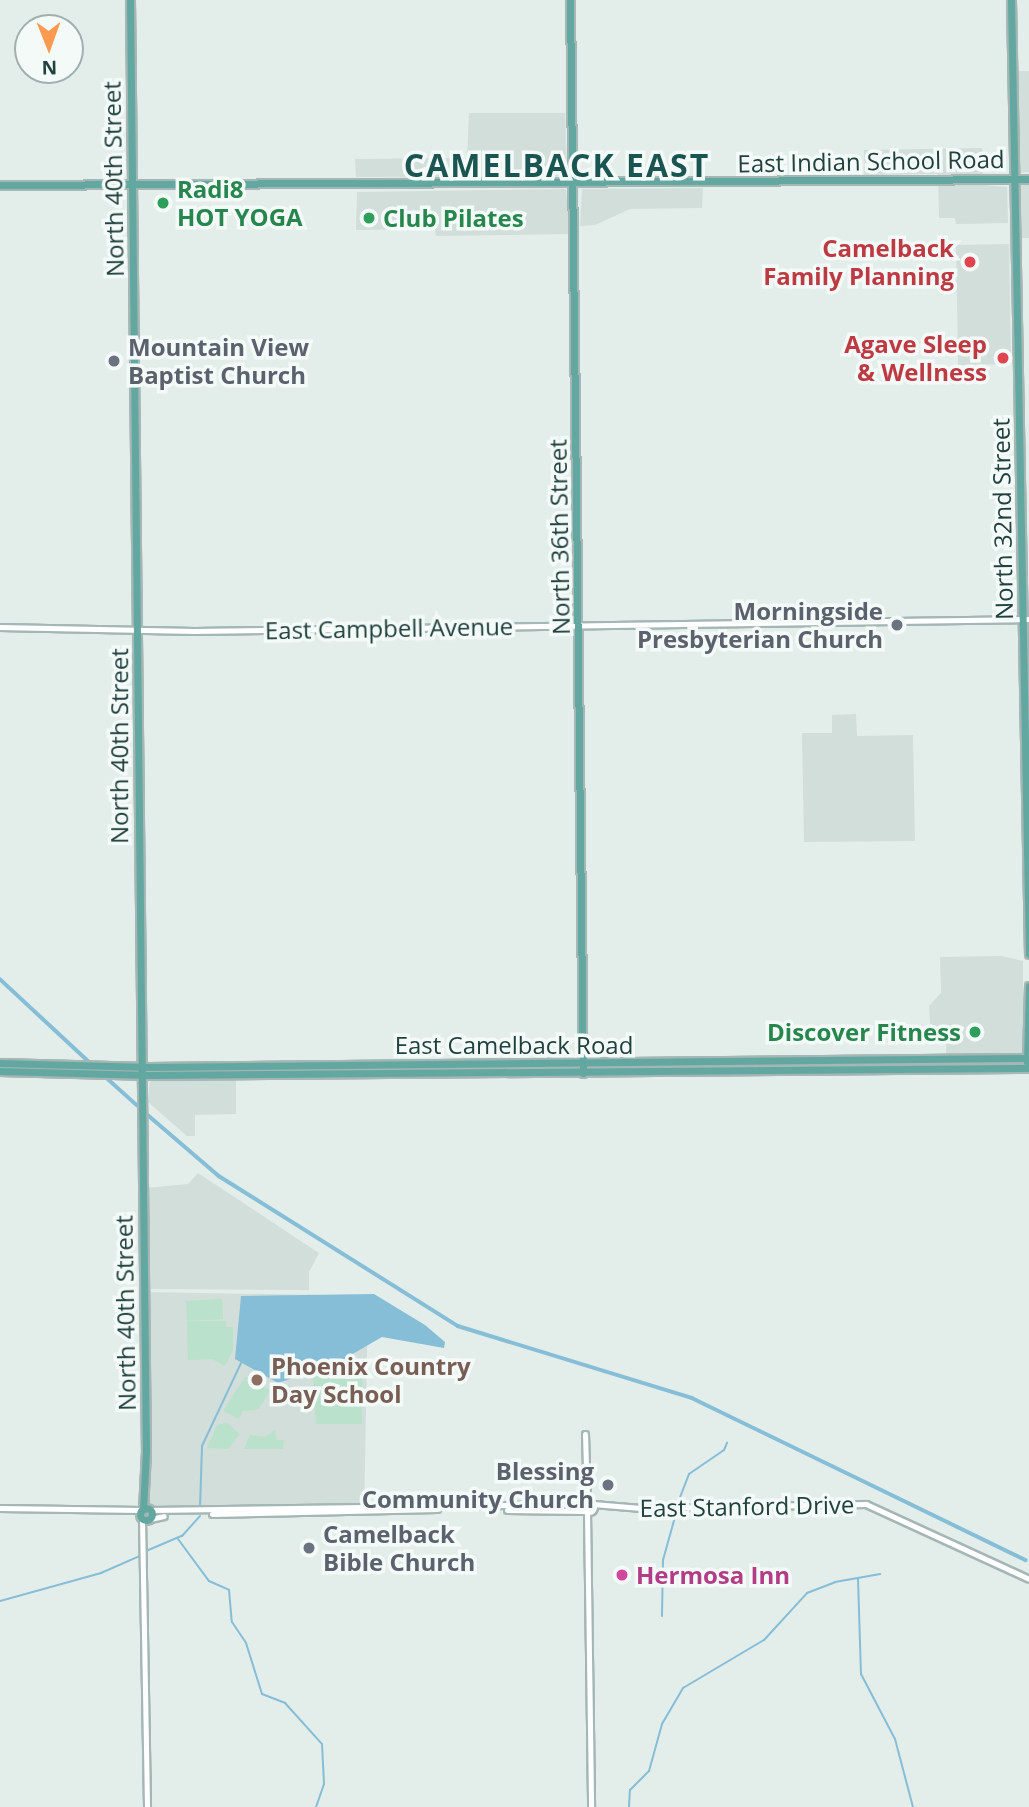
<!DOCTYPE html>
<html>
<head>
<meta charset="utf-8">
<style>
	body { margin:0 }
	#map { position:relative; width:1029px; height:1807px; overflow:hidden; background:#e3eeeb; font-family:"Open Sans",sans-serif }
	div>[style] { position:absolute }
	.built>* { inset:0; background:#d1deda; transform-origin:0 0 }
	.green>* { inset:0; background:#bae1cb; transform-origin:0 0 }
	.water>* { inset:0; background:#86bdd7 }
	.stream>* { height:2px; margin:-1px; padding:0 1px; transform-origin:1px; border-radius:1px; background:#86bdd7 }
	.canal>* { height:3.5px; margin:-1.75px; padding:0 1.75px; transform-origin:1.75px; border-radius:1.75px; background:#86bdd7 }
	.roads { filter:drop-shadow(2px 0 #a5b7b4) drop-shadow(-2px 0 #a5b7b4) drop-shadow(0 2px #a5b7b4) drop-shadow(0 -2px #a5b7b4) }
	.minor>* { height:5px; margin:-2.5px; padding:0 2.5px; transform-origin:2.5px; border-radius:2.5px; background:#fff }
	.minor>.ring { margin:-2.5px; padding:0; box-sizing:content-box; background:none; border:5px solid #fff; border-radius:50% }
	.major>* { height:7px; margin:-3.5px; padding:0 3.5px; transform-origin:3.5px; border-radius:3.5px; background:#63a7a1 }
	.major>.ring { margin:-3.5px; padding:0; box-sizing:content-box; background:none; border:7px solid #63a7a1; border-radius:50% }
	.dots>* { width:19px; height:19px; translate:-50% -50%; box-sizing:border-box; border:4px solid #f4faf8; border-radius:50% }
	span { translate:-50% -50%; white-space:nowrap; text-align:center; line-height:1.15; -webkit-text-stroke:7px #f4faf8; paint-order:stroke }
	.street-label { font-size:24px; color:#21413e }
	.leisure-label { font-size:24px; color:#27864d; font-weight:700 }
	.left { translate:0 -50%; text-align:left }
	.right { translate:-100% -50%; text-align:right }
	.health-label { font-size:24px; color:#be3a42; font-weight:700 }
	.worship-label { font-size:24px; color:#5b616d; font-weight:700 }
	.education-label { font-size:24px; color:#785e54; font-weight:700 }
	.hotel-label { font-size:24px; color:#b23c85; font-weight:700 }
	.district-label { font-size:32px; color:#1a5551; font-weight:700; letter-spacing:2px }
	.north { position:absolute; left:14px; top:14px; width:70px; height:70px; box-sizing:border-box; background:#f4faf8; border:2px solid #a0b0ae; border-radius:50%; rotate:179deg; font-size:19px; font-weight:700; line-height:28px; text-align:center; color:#21413e }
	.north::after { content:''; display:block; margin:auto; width:24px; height:32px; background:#fd9951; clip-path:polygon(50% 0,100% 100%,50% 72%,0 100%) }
</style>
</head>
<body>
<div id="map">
	<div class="built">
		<i style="clip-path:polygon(1017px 71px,1029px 71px,1029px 172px,1019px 173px)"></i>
		<i style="clip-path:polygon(469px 113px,565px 113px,567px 171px,563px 176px,536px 178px,356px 177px,355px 159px,467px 158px)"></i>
		<i style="clip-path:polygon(982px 148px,983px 185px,1007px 187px,1008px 223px,956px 224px,955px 218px,939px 218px,938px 174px,864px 175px,864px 150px)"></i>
		<i style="clip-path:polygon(1029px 183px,1029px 238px,1020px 238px,1019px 190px,1022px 184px)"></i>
		<i style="clip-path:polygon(703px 188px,702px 208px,630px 209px,595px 225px,580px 226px,582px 189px)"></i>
		<i style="clip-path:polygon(566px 189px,570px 234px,436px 236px,435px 229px,356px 230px,357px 192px)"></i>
		<i style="left:1009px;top:244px;width:120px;height:53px;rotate:89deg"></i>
		<i style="clip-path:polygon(856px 714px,857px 736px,913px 735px,915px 841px,804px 842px,802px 733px,832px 733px,832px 715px)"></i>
		<i style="clip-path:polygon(1001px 956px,1023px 961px,1023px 1055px,946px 1054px,946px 1037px,931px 1037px,929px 1006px,941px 993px,940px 957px)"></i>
		<i style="clip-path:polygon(236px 1078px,236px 1114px,195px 1115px,195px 1136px,187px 1136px,148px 1102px,150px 1079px)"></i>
		<i style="clip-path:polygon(198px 1173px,319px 1253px,309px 1272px,309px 1290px,147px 1289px,146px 1188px,188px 1184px)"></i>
		<i style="left:147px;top:1292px;width:221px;height:216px;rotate:1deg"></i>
	</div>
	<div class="green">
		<i style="left:222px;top:1299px;width:20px;height:36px;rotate:87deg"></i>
		<i style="clip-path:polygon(187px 1321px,226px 1321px,226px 1327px,233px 1327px,233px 1350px,225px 1366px,212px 1359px,188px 1360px)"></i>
		<i style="clip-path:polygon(349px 1371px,362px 1379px,362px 1424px,316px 1424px,313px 1374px)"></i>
		<i style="clip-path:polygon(245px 1377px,270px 1390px,259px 1409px,243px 1411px,239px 1419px,223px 1411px)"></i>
		<i style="clip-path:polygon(227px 1423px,240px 1434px,228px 1449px,207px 1448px,217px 1425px)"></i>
		<i style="clip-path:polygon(275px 1430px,276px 1440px,284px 1440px,283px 1449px,244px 1449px,250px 1435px,265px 1437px)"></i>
	</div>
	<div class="water">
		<i style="clip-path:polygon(374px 1294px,425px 1325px,445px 1342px,444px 1348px,382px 1337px,337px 1363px,278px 1383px,235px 1359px,241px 1296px)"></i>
	</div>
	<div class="stream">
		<i style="left:679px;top:1500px;width:28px;rotate:-69deg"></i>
		<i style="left:689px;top:1474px;width:42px;rotate:-34.4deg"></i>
		<i style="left:724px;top:1450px;width:8px;rotate:-67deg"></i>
		<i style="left:200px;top:1507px;width:61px;rotate:-88.1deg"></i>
		<i style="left:202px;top:1446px;width:94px;rotate:-64.8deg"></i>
		<i style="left:178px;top:1539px;width:52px;rotate:53.6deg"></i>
		<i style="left:209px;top:1581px;width:22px;rotate:24deg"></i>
		<i style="left:229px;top:1590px;width:32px;rotate:85deg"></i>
		<i style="left:232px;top:1622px;width:25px;rotate:56deg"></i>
		<i style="left:246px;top:1643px;width:53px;rotate:72.6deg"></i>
		<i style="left:262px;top:1694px;width:25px;rotate:21deg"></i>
		<i style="left:285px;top:1703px;width:55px;rotate:47.9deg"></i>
		<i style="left:322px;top:1744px;width:40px;rotate:87.1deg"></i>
		<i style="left:324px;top:1784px;width:24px;rotate:109deg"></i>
		<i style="left:146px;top:1551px;width:39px;rotate:-23deg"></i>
		<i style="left:182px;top:1536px;width:27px;rotate:-48deg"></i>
		<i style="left:858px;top:1579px;width:95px;rotate:88.2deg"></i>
		<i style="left:861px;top:1674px;width:73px;rotate:62.4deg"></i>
		<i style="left:895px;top:1739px;width:70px;rotate:75.2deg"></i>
		<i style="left:0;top:1601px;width:105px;rotate:-15.5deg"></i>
		<i style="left:101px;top:1573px;width:45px;rotate:-23.7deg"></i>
		<i style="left:662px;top:1616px;width:56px;rotate:-89deg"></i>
		<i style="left:663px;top:1560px;width:52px;rotate:-74.4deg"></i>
		<i style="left:629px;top:1807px;width:17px;rotate:-87deg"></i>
		<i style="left:630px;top:1790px;width:27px;rotate:-45deg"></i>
		<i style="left:649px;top:1771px;width:49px;rotate:-74.5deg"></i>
		<i style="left:662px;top:1724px;width:42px;rotate:-59.7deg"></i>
		<i style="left:683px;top:1688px;width:94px;rotate:-30.7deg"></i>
		<i style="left:764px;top:1640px;width:64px;rotate:-47.5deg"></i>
		<i style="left:807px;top:1593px;width:30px;rotate:-21deg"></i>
		<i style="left:835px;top:1582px;width:46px;rotate:-10.1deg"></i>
	</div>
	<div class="canal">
		<i style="left:0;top:979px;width:138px;rotate:42.9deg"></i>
		<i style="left:108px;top:1079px;width:39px;rotate:42deg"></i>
		<i style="left:148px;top:1115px;width:94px;rotate:40.7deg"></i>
		<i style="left:219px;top:1176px;width:282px;rotate:32.1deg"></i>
		<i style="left:458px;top:1326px;width:245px;rotate:17.1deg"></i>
		<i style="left:692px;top:1398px;width:371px;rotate:25.9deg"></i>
	</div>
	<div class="roads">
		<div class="minor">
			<i style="left:0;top:627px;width:194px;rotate:1.2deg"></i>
			<i style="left:194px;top:631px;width:835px;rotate:-0.82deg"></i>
			<i style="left:585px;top:1434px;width:69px;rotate:88.3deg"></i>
			<i class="ring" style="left:584px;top:1502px;width:5px;height:5px"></i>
			<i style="left:593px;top:1504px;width:48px;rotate:4.8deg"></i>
			<i style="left:641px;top:1508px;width:225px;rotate:-1deg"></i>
			<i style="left:866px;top:1504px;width:179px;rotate:24.7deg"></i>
			<i style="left:0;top:1508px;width:142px;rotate:0.8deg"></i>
			<i style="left:151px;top:1510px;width:434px;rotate:-0.8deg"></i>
			<i style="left:507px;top:1510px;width:78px;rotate:0.7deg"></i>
			<i style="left:587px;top:1512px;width:295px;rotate:89.2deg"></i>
			<i style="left:212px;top:1514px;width:225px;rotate:-1.3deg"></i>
			<i style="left:142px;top:1518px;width:289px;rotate:89deg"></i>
			<i style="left:150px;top:1519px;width:14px;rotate:-12deg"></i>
		</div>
		<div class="major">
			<i style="left:130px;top:0;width:1451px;rotate:89.37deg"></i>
			<i style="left:146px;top:1451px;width:59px;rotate:92.9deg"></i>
			<i style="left:570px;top:0;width:1073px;rotate:89.31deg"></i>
			<i style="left:1011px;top:0;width:954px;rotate:88.92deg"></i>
			<i style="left:0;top:185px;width:1029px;rotate:-0.33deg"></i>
			<i style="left:1027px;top:1062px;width:76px;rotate:-88.5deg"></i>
			<i style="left:0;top:1063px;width:149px;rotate:1.5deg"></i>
			<i style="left:149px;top:1067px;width:880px;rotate:-0.59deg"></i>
			<i style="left:0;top:1071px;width:149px;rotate:1.5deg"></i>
			<i style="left:149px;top:1075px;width:880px;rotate:-0.46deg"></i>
			<i class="ring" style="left:140px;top:1508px;width:5px;height:5px"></i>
		</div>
	</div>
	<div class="dots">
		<i style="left:163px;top:203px;background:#2e9e5b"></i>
		<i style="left:369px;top:218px;background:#2e9e5b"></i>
		<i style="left:970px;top:262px;background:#e0444e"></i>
		<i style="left:1003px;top:358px;background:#e0444e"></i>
		<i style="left:114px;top:361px;background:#6b7280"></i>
		<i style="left:897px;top:625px;background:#6b7280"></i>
		<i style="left:975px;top:1032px;background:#2e9e5b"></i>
		<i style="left:257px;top:1380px;background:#8d6e63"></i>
		<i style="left:608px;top:1485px;background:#6b7280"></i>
		<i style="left:309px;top:1548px;background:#6b7280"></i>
		<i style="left:622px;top:1575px;background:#d1479c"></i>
	</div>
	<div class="street-label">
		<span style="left:871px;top:161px;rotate:-1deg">East Indian School Road</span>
		<span style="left:113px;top:179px;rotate:-91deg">North 40th Street</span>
		<span style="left:1002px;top:519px;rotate:-91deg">North 32nd Street</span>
		<span style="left:559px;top:537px;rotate:-91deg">North 36th Street</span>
		<span style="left:389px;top:628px;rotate:-1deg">East Campbell Avenue</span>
		<span style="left:119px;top:746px;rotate:-90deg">North 40th Street</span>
		<span style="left:514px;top:1045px">East Camelback Road</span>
		<span style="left:125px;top:1313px;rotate:-91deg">North 40th Street</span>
		<span style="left:747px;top:1506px;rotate:-1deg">East Stanford Drive</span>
	</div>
	<div class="leisure-label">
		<span class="left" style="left:177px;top:203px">Radi8<br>HOT YOGA</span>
		<span class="left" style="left:383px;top:218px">Club Pilates</span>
		<span class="right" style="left:961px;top:1032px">Discover Fitness</span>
	</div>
	<div class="health-label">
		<span class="right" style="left:954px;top:262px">Camelback<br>Family Planning</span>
		<span class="right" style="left:987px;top:358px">Agave Sleep<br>&amp; Wellness</span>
	</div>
	<div class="worship-label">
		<span class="left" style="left:128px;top:361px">Mountain View<br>Baptist Church</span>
		<span class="right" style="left:883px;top:625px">Morningside<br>Presbyterian Church</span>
		<span class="right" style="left:594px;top:1485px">Blessing<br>Community Church</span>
		<span class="left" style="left:323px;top:1548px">Camelback<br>Bible Church</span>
	</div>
	<div class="education-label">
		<span class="left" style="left:271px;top:1380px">Phoenix Country<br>Day School</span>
	</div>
	<div class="hotel-label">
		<span class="left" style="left:636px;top:1575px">Hermosa Inn</span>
	</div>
	<div class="district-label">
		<span style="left:557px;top:165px">CAMELBACK EAST</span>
	</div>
	<div class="north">N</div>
</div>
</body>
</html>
